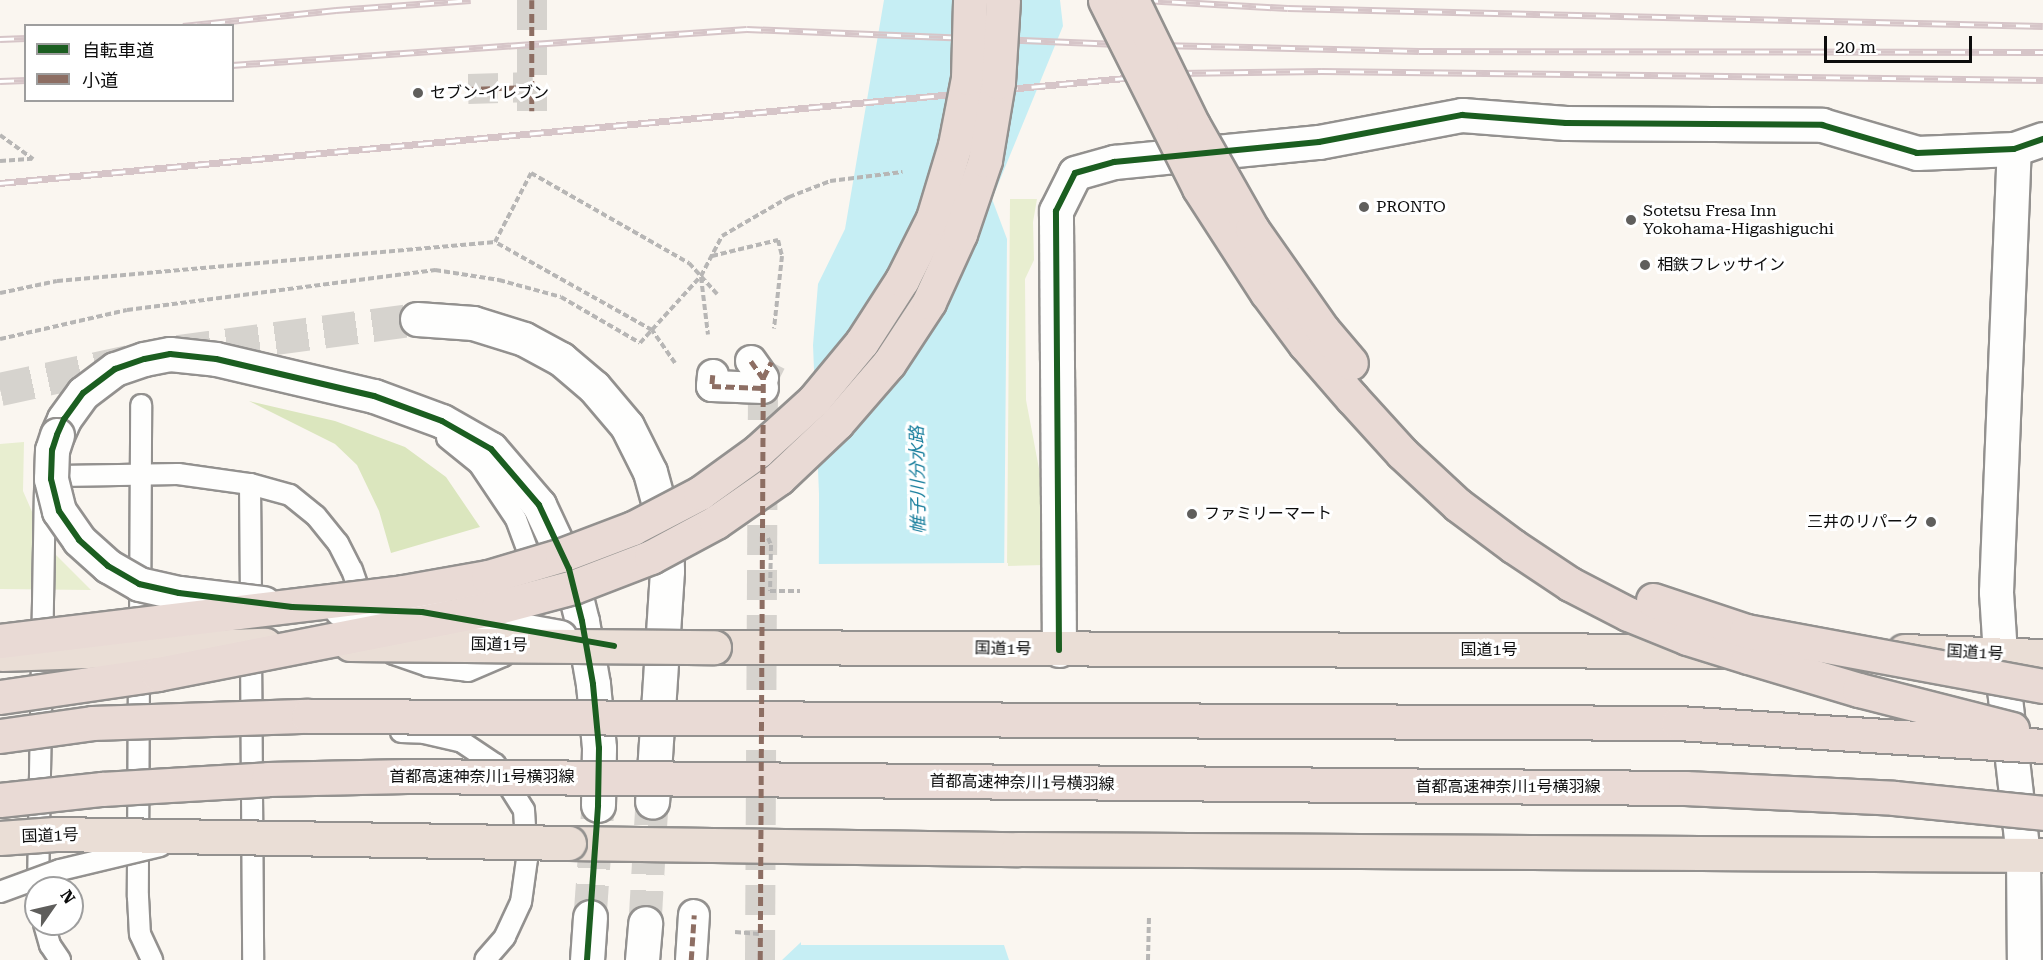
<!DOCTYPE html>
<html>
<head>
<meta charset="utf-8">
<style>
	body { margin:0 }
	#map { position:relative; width:2043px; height:960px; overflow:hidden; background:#faf6f0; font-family:"Roboto Serif","Noto Sans JP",serif }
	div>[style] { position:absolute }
	.green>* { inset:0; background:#e8eed0 }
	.forest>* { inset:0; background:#dbe6be }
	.water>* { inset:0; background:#c6eef4 }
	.pier>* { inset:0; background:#faf6f0 }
	.pedestrian-tunnel>* { height:30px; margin-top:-15px; transform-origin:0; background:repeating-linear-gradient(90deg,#d6d3ce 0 30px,transparent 0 45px) }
	.minor-tunnel>* { height:33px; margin-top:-16.5px; transform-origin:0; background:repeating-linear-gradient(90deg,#d6d3ce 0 33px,transparent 0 49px) }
	.tertiary-tunnel>* { height:33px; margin-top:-16.5px; transform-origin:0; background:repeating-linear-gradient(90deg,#d6d3ce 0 33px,transparent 0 49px) }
	.path>* { height:4px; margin-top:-2px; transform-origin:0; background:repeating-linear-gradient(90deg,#b7b6b5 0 6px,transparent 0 9px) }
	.roads { filter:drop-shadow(2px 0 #93918f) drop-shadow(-2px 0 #93918f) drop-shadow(0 2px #93918f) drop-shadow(0 -2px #93918f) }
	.service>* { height:20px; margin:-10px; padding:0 10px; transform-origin:10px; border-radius:10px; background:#fefefd }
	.pedestrian>* { height:30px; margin:-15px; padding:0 15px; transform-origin:15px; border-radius:15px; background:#fefefd }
	.minor>* { height:33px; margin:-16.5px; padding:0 16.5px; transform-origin:16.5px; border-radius:16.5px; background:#fefefd }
	.tertiary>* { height:33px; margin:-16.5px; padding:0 16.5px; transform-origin:16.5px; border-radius:16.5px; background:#fefefd }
	.trunk>* { height:33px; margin:-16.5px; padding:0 16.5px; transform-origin:16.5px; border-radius:16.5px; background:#eaded6 }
	.rail>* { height:7px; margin-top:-3.5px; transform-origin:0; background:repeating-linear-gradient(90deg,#fff 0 14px,#d6c5c8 0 28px); box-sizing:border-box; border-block:2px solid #d6c5c8 }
	.bridges { filter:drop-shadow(2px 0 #93918f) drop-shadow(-2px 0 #93918f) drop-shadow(0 2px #93918f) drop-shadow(0 -2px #93918f) }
	.service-bridge>* { height:20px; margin:-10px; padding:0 10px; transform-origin:10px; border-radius:10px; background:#fefefd }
	.minor-bridge>* { height:33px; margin:-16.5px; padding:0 16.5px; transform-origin:16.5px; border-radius:16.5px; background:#fefefd }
	.trunk-bridge>* { height:33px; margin:-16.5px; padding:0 16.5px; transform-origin:16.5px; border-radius:16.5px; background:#eaded6 }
	.motorway-bridge>* { height:33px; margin:-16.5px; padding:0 16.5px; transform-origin:16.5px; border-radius:16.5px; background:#e9dad5 }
	.quiet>* { height:4.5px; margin-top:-2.25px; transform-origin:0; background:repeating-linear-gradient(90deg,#8d6e63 0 9px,transparent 0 13.5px) }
	.cycleway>* { height:6px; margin:-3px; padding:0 3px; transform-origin:3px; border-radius:3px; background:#1b5e20 }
	.dots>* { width:16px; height:16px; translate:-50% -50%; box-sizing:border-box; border:3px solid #fff; border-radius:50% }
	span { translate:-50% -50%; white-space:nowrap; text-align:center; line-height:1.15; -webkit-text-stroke:6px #fff; paint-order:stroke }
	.poi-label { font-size:16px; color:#0c0c0c }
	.left { translate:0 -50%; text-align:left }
	.right { translate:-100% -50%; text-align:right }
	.street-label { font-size:16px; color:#0c0c0c }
	.water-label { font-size:18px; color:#167d9c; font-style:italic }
	.legend { position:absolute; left:24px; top:24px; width:210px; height:78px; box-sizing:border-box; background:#fff; border:2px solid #9e9e9e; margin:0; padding:8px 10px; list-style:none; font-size:18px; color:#0c0c0c }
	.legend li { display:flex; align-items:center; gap:12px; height:30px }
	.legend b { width:30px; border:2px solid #9e9e9e }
	.north { position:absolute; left:24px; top:876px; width:60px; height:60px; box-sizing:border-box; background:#fff; border:2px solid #9e9e9e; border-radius:50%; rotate:56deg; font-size:16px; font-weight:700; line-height:24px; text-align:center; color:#0c0c0c }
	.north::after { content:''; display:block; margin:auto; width:21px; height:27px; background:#5f5e5c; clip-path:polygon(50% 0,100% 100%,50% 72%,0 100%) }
	.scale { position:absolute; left:1824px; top:36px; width:148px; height:27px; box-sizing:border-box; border:3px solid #0c0c0c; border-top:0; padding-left:8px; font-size:18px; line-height:21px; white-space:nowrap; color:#0c0c0c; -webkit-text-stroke:4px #fff; paint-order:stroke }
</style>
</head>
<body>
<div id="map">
	<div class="green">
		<i style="clip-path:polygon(1010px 199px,1037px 199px,1033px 222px,1034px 260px,1025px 279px,1026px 400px,1044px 495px,1044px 565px,1007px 566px)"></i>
		<i style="clip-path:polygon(24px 442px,23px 491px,47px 546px,91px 590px,0 589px,0 444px)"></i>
	</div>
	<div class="forest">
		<i style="clip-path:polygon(249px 401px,335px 421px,405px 447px,446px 477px,480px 527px,391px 553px,379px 511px,357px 465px,335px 444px)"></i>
	</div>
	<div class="water">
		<i style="clip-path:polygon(884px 0,1060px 0,1063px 26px,992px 199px,1007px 239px,1001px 936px,1009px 960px,782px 960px,818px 926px,819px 494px,813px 345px,818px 284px,845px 229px)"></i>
	</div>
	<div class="pier">
		<i style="clip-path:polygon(1008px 563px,1004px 936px,1007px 945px,801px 945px,801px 938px,815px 925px,816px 564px)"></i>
	</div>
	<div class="pedestrian-tunnel">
		<i style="left:532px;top:0;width:111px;rotate:90deg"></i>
		<i style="left:468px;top:89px;width:65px;rotate:-1.8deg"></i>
		<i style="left:760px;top:960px;width:582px;rotate:-89.7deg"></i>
		<i style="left:763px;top:378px;width:18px;rotate:-63deg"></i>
	</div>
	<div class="minor-tunnel">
		<i style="left:178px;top:351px;width:241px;rotate:-7.6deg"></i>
		<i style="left:0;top:389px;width:133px;rotate:-12.2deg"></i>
		<i style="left:590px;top:917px;width:112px;rotate:-85.9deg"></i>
	</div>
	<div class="tertiary-tunnel">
		<i style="left:645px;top:923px;width:121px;rotate:-86.7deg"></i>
	</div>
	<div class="path">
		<i style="left:0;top:135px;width:41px;rotate:36deg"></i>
		<i style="left:0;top:161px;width:32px;rotate:-4deg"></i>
		<i style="left:712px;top:256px;width:68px;rotate:-13.6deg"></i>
		<i style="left:778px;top:240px;width:16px;rotate:76deg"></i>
		<i style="left:782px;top:256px;width:73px;rotate:96.3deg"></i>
		<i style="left:701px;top:277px;width:58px;rotate:83.1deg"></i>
		<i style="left:0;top:293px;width:58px;rotate:-11.9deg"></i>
		<i style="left:57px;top:281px;width:440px;rotate:-5.1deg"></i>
		<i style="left:0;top:339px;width:130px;rotate:-12.9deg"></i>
		<i style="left:127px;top:310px;width:311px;rotate:-7.4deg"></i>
		<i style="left:435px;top:270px;width:65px;rotate:8.9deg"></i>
		<i style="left:499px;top:280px;width:64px;rotate:15.3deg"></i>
		<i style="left:561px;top:297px;width:91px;rotate:30.2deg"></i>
		<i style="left:640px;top:343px;width:91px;rotate:-47.7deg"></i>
		<i style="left:701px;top:276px;width:45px;rotate:-62.3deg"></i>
		<i style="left:722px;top:236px;width:78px;rotate:-30.2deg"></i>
		<i style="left:789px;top:197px;width:44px;rotate:-21.3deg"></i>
		<i style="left:830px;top:181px;width:73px;rotate:-7.1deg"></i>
		<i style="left:675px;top:363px;width:40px;rotate:-124.9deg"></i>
		<i style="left:652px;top:330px;width:180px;rotate:-150.7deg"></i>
		<i style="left:495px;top:242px;width:78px;rotate:-62.4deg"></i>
		<i style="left:531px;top:173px;width:182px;rotate:29.7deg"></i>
		<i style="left:689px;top:263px;width:42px;rotate:47.9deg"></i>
		<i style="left:768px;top:538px;width:8px;rotate:67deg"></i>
		<i style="left:771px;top:545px;width:46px;rotate:91.2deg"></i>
		<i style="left:770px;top:591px;width:30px"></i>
		<i style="left:735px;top:932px;width:24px;rotate:5deg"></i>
		<i style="left:1148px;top:960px;width:45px;rotate:-88.7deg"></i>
	</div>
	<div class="roads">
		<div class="service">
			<i style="left:447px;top:438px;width:41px;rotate:39.1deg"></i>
			<i style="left:479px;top:464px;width:66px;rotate:56.1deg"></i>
			<i style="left:516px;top:519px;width:58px;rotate:69.7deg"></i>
			<i style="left:250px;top:484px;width:125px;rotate:89.5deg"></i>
			<i style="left:140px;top:633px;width:228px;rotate:-89.7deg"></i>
			<i style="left:251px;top:648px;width:312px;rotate:89.6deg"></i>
			<i style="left:391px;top:649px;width:6px;rotate:59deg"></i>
			<i style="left:394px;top:654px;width:36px;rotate:19deg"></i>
			<i style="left:428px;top:666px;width:40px;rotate:7.1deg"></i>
			<i style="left:468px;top:671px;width:38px;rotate:-23deg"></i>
			<i style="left:503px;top:656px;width:13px;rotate:-51deg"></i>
			<i style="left:139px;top:668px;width:229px;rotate:90.3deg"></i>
			<i style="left:138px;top:897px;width:37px;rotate:87deg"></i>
			<i style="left:140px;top:934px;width:29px;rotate:65deg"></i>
			<i style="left:401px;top:732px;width:23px;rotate:2deg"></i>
			<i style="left:424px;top:733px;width:39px;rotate:13deg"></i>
			<i style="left:462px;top:742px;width:40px;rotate:34deg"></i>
			<i style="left:495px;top:764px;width:54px;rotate:57.8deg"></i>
			<i style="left:524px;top:810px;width:49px;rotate:86.5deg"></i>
			<i style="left:527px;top:859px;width:43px;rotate:97.9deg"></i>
			<i style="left:521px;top:902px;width:38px;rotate:115deg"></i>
			<i style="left:505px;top:937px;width:30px;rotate:131deg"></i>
			<i style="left:38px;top:888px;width:398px;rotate:-89deg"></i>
			<i style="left:45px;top:490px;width:21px;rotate:-43deg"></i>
			<i style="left:60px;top:476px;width:118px;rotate:-1deg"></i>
			<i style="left:178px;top:474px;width:73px;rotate:7.9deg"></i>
			<i style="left:250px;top:484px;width:41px;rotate:15.4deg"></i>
			<i style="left:290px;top:495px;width:33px;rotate:39deg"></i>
			<i style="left:316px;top:516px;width:35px;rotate:51deg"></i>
			<i style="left:338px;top:543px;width:30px;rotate:63deg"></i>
			<i style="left:352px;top:570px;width:39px;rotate:71deg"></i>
			<i style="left:44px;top:924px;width:22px;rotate:74deg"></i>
			<i style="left:50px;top:945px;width:18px;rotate:56deg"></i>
		</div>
		<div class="pedestrian">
			<i style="left:751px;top:361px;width:21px;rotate:55deg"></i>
			<i style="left:713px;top:375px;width:11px;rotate:95deg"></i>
			<i style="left:712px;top:386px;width:51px;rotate:2.2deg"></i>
			<i style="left:691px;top:960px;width:45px;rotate:-86.2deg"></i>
		</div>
		<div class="minor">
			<i style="left:57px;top:435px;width:17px;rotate:-66deg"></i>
			<i style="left:64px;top:419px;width:32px;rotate:-54deg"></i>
			<i style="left:83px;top:393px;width:40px;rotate:-37deg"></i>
			<i style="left:115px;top:369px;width:31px;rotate:-19deg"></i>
			<i style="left:144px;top:359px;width:26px;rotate:-11deg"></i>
			<i style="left:170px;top:354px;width:46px;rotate:6.2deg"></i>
			<i style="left:216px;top:359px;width:162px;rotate:13.2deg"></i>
			<i style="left:374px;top:396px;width:72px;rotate:20.2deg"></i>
			<i style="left:442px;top:421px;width:56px;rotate:29.7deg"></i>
			<i style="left:491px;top:449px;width:74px;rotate:49.4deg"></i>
			<i style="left:539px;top:505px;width:71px;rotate:64.9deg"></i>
			<i style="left:569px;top:569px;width:54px;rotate:76deg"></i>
			<i style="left:582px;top:621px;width:64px;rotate:80.1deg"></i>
			<i style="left:593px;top:684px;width:64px;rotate:84.6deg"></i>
			<i style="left:599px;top:748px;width:57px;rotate:91deg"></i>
			<i style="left:1059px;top:650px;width:439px;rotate:-90.4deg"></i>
			<i style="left:1056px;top:211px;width:42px;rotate:-63.4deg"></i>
			<i style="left:1075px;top:173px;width:41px;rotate:-15.8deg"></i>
			<i style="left:1114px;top:162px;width:206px;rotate:-5.6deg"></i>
			<i style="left:1319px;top:142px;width:146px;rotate:-10.7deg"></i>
			<i style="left:1462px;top:115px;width:104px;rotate:4.4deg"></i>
			<i style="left:1566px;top:123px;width:256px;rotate:0.4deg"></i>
			<i style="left:1822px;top:125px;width:99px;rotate:16.4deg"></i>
			<i style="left:1917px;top:153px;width:97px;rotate:-2.4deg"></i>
			<i style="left:2014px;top:149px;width:31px;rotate:-19deg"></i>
			<i style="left:2000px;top:654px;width:62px;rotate:-93.7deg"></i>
			<i style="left:1996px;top:592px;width:443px;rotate:-87.7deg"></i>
			<i style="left:587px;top:960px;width:43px;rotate:-86deg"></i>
		</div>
		<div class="tertiary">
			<i style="left:417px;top:319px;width:56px;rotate:4.1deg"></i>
			<i style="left:473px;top:323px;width:53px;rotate:17.4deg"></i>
			<i style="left:524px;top:339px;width:42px;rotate:28.4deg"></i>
			<i style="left:561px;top:359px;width:43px;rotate:40.3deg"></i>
			<i style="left:594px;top:387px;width:51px;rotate:49.8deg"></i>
			<i style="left:627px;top:426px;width:51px;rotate:63.4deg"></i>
			<i style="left:650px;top:472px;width:60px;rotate:74.6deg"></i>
			<i style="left:666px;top:530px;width:41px;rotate:88.6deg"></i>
			<i style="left:667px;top:571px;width:231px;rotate:93.7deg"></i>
			<i style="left:2000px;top:654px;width:202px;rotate:83.5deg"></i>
			<i style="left:2023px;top:855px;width:105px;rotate:89.5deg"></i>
			<i style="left:642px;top:960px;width:37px;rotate:-85deg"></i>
		</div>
		<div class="trunk">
			<i style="left:714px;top:647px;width:1006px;rotate:0.23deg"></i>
			<i style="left:1904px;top:651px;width:139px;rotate:2.1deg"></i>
			<i style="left:569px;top:843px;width:449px;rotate:0.8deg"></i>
			<i style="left:1018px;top:849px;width:1025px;rotate:0.34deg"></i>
		</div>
	</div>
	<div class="rail">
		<i style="left:1144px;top:0;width:144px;rotate:3.2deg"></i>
		<i style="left:1288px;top:8px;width:755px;rotate:1.37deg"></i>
		<i style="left:183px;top:26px;width:154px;rotate:-6deg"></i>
		<i style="left:336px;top:10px;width:135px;rotate:-4.2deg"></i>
		<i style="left:0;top:39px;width:26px;rotate:-2deg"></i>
		<i style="left:232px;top:65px;width:516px;rotate:-4deg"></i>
		<i style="left:747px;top:29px;width:366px;rotate:2.3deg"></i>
		<i style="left:1113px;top:44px;width:306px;rotate:1.3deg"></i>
		<i style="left:1419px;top:51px;width:624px;rotate:0.09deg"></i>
		<i style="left:0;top:81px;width:26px;rotate:-2deg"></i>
		<i style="left:0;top:183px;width:1183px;rotate:-5.33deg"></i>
		<i style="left:1178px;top:73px;width:144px;rotate:-0.8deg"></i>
		<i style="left:1322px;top:71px;width:721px;rotate:0.72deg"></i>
	</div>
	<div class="bridges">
		<div class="service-bridge">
			<i style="left:0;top:892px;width:64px;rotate:-20.1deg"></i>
			<i style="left:60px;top:870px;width:103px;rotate:-13.5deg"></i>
		</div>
		<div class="minor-bridge">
			<i style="left:57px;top:435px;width:16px;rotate:108deg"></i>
			<i style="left:52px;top:450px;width:29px;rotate:92deg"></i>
			<i style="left:51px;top:479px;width:33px;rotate:76deg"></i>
			<i style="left:59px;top:511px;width:35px;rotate:55deg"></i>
			<i style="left:79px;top:540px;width:39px;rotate:42deg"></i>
			<i style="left:108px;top:566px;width:36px;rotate:30deg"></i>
			<i style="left:139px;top:584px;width:41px;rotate:12.7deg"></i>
			<i style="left:179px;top:593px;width:85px;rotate:6.8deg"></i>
			<i style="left:341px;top:609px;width:81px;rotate:2.1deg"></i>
			<i style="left:422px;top:612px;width:140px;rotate:10.3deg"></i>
		</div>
		<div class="trunk-bridge">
			<i style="left:350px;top:644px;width:364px;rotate:0.5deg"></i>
			<i style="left:2px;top:654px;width:263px;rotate:-2deg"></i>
			<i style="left:0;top:838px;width:55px;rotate:-4.2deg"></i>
			<i style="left:55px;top:834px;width:514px;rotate:1deg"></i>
		</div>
		<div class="motorway-bridge">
			<i style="left:1105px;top:0;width:210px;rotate:63.4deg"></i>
			<i style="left:1199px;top:188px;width:125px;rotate:57.1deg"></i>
			<i style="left:1267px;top:293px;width:64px;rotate:53.3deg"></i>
			<i style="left:1305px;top:344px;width:72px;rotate:49deg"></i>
			<i style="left:1352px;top:398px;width:74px;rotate:47.7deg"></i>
			<i style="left:1402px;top:453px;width:76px;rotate:42.9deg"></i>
			<i style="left:1458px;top:505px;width:69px;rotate:36.7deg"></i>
			<i style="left:1513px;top:546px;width:69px;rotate:33.7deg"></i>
			<i style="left:1570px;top:584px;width:65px;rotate:27.3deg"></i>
			<i style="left:1628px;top:614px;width:64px;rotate:22.1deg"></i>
			<i style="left:1687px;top:638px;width:64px;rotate:17.3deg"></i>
			<i style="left:1748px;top:657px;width:116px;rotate:16.6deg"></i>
			<i style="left:1859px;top:690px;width:158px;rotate:14.3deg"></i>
			<i style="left:1132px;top:0;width:139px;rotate:64deg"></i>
			<i style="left:1193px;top:125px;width:120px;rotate:60.4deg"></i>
			<i style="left:1252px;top:229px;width:123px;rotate:54.9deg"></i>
			<i style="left:1323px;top:330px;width:43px;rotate:49.7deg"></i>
			<i style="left:1653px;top:600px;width:98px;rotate:18.4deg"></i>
			<i style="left:1746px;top:631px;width:302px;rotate:10.5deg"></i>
			<i style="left:0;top:641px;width:406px;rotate:-6.9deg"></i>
			<i style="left:403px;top:592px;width:86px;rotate:-10deg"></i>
			<i style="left:488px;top:577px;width:77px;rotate:-16.6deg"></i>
			<i style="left:562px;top:555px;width:76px;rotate:-20.8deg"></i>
			<i style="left:633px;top:528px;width:76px;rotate:-27.6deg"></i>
			<i style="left:700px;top:493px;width:72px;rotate:-35.9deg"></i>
			<i style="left:758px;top:451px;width:76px;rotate:-42.3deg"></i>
			<i style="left:814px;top:400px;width:75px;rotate:-50.4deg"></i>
			<i style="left:862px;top:342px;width:74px;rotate:-57.2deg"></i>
			<i style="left:902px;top:280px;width:69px;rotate:-63.4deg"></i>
			<i style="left:933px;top:218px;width:76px;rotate:-73.2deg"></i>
			<i style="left:955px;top:145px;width:68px;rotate:-79deg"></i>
			<i style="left:968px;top:78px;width:78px;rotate:-88.5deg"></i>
			<i style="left:0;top:697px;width:160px;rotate:-8.3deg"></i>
			<i style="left:158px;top:674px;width:347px;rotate:-11.1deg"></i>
			<i style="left:498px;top:607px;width:78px;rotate:-14.9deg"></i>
			<i style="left:573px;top:587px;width:84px;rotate:-21deg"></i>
			<i style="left:651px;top:557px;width:74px;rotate:-28.3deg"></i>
			<i style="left:716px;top:522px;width:77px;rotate:-34.9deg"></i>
			<i style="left:779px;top:478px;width:80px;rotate:-43.5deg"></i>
			<i style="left:837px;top:423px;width:79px;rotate:-49.1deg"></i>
			<i style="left:889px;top:363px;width:73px;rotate:-56.7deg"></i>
			<i style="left:929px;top:302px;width:75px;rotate:-65.5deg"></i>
			<i style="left:960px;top:234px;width:78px;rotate:-71.3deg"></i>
			<i style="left:985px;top:160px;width:79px;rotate:-80.5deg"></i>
			<i style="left:998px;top:82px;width:82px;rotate:-86.5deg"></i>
			<i style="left:0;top:736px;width:93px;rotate:-8deg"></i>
			<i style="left:92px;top:723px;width:216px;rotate:-1.9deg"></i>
			<i style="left:308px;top:716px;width:1370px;rotate:0.29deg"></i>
			<i style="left:1678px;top:723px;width:366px;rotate:3.6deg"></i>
			<i style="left:0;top:800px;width:103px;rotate:-6.2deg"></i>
			<i style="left:102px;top:789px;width:166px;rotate:-3.4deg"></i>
			<i style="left:268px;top:779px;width:139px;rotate:-1.2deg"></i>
			<i style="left:407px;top:776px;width:1278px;rotate:0.54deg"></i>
			<i style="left:1685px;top:788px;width:209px;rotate:2.7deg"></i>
			<i style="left:1894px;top:798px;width:150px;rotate:5.7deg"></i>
		</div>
	</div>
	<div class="quiet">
		<i style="left:532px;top:0;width:111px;rotate:90deg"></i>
		<i style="left:468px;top:89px;width:65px;rotate:-1.8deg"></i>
		<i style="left:751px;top:361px;width:21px;rotate:55deg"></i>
		<i style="left:713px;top:375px;width:11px;rotate:95deg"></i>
		<i style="left:712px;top:386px;width:51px;rotate:2.2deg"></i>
		<i style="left:691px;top:960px;width:45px;rotate:-86.2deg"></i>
		<i style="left:760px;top:960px;width:582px;rotate:-89.7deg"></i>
		<i style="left:763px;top:378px;width:18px;rotate:-63deg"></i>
	</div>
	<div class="cycleway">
		<i style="left:1059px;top:650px;width:439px;rotate:-90.4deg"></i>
		<i style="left:1056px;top:211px;width:42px;rotate:-63.4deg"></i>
		<i style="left:1075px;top:173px;width:41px;rotate:-15.8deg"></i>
		<i style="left:1114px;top:162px;width:206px;rotate:-5.6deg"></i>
		<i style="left:1319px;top:142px;width:146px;rotate:-10.7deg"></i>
		<i style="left:1462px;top:115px;width:104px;rotate:4.4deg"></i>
		<i style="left:1566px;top:123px;width:256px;rotate:0.4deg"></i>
		<i style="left:1822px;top:125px;width:99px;rotate:16.4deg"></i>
		<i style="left:1917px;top:153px;width:97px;rotate:-2.4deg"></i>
		<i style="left:2014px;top:149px;width:31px;rotate:-19deg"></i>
		<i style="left:587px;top:960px;width:155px;rotate:-85.9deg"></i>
		<i style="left:598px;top:805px;width:57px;rotate:-89deg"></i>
		<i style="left:599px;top:748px;width:64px;rotate:-95.4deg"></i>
		<i style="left:593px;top:684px;width:64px;rotate:-99.9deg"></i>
		<i style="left:582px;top:621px;width:54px;rotate:-104deg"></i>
		<i style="left:569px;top:569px;width:71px;rotate:-115.1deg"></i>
		<i style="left:539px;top:505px;width:74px;rotate:-130.6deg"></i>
		<i style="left:491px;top:449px;width:56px;rotate:-150.3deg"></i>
		<i style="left:442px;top:421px;width:72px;rotate:-159.8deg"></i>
		<i style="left:374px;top:396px;width:162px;rotate:-166.8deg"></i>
		<i style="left:216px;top:359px;width:46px;rotate:-173.8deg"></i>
		<i style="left:170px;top:354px;width:26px;rotate:169deg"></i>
		<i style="left:144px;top:359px;width:31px;rotate:161deg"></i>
		<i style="left:115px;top:369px;width:40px;rotate:143deg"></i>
		<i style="left:83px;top:393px;width:32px;rotate:126deg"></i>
		<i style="left:64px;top:419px;width:17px;rotate:114deg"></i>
		<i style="left:57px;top:435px;width:16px;rotate:108deg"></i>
		<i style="left:52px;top:450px;width:29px;rotate:92deg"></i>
		<i style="left:51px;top:479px;width:33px;rotate:76deg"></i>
		<i style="left:59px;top:511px;width:35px;rotate:55deg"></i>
		<i style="left:79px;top:540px;width:39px;rotate:42deg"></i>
		<i style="left:108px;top:566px;width:36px;rotate:30deg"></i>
		<i style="left:139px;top:584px;width:41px;rotate:12.7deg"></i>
		<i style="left:179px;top:593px;width:114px;rotate:7.1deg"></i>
		<i style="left:292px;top:607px;width:130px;rotate:2.2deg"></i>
		<i style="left:422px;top:612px;width:195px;rotate:10deg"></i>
	</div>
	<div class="dots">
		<i style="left:418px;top:93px;background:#5f5e5c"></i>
		<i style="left:1364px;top:207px;background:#5f5e5c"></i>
		<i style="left:1631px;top:220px;background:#5f5e5c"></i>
		<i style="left:1645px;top:265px;background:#5f5e5c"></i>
		<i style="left:1192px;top:514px;background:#5f5e5c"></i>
		<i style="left:1931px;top:522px;background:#5f5e5c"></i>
	</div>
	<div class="poi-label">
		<span class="left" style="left:430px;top:93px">セブン-イレブン</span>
		<span class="left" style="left:1376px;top:207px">PRONTO</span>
		<span class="left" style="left:1643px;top:220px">Sotetsu Fresa Inn<br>Yokohama-Higashiguchi</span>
		<span class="left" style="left:1657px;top:265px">相鉄フレッサイン</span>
		<span class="left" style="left:1204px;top:514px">ファミリーマート</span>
		<span class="right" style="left:1919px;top:522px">三井のリパーク</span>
	</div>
	<div class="street-label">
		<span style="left:499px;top:645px;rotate:1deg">国道1号</span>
		<span style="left:1003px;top:649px;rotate:1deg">国道1号</span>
		<span style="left:1489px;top:650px">国道1号</span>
		<span style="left:1975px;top:653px;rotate:3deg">国道1号</span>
		<span style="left:482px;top:777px">首都高速神奈川1号横羽線</span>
		<span style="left:1022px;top:783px;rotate:1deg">首都高速神奈川1号横羽線</span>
		<span style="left:1508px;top:787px">首都高速神奈川1号横羽線</span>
		<span style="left:50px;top:836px;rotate:-2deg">国道1号</span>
	</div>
	<div class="water-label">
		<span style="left:918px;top:480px;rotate:-91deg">帷子川分水路</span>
	</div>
	<ul class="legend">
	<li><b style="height:8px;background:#1b5e20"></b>自転車道</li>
	<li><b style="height:8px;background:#8d6e63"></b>小道</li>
	</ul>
	<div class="north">N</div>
	<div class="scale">20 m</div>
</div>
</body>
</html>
